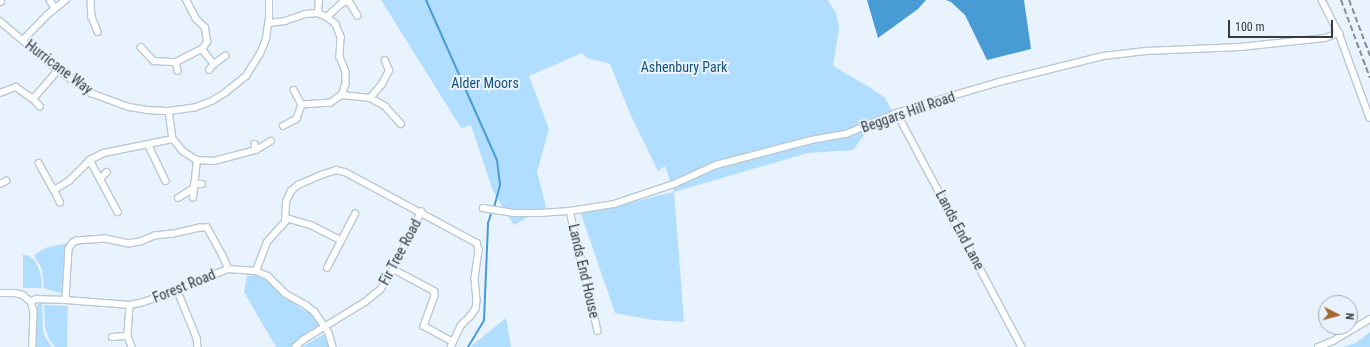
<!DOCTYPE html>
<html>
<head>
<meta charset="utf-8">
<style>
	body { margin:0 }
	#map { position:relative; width:1370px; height:347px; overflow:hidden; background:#e8f3fd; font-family:"Roboto Condensed",sans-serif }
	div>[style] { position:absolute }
	.green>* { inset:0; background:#b1ddfe }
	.water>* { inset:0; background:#499bd5 }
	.stream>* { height:2px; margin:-1px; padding:0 1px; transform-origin:1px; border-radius:1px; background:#499bd5 }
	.roads { filter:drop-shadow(1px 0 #b9c8d3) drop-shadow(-1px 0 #b9c8d3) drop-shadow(0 1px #b9c8d3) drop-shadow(0 -1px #b9c8d3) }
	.street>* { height:5.5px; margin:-2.75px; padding:0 2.75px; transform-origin:2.75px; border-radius:2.75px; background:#fff }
	.secondary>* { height:8px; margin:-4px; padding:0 4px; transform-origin:4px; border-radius:4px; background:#fff }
	.rail>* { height:2px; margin-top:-1px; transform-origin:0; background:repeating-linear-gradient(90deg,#868e95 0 6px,transparent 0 9px) }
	span { translate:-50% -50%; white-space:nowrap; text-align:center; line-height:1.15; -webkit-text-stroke:4px #e8f3fd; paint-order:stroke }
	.street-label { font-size:14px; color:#363c41 }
	.park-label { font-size:14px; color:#15527a }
	.north { position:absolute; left:1318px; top:295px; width:40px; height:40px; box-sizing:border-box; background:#e8f3fd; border:1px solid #a1aab2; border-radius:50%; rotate:96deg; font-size:11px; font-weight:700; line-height:16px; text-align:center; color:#363c41 }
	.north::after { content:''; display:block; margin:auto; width:14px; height:18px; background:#a6682d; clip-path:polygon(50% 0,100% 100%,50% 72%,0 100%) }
	.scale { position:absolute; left:1228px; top:20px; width:105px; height:18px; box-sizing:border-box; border:2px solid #363c41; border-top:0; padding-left:5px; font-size:12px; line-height:14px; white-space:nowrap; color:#363c41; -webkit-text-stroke:3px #e8f3fd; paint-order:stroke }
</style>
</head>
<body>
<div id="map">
	<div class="green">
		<i style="clip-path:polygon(381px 0,828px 0,836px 13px,839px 28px,833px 66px,871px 88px,885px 98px,896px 118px,868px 130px,853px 150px,808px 153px,674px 192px,684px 322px,653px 320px,615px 313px,581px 214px,674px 192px,665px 166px,658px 171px,655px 165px,631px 116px,610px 64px,587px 58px,582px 53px,529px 76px,549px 129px,537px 172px,546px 207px,514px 225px,493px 191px,471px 125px,461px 128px)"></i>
		<i style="clip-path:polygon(69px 243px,63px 262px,65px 275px,64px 293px,56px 292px,44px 288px,42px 269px,34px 255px,48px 247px)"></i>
		<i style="clip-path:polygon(23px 254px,29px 256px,36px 262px,41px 275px,42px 288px,23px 288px)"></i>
		<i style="clip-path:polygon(257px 275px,269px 280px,281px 294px,297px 304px,298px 307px,312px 314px,319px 322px,319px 327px,295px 342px,292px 347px,276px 347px,244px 292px,247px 276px)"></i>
		<i style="clip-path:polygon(42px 302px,43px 331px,45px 337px,52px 347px,36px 347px,36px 309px,38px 304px)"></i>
		<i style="clip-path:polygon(44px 305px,68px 306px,67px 347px,55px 347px,49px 339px,45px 327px)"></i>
		<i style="clip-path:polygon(506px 318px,511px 347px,470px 347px)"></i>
		<i style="clip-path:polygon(1370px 332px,1370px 347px,1343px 347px,1356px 343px)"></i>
		<i style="clip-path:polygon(322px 335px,326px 335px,329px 347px,302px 347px)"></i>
	</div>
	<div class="water">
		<i style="clip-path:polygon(867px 0,926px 0,918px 9px,878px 38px)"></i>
		<i style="clip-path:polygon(946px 0,1024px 0,1031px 49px,987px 60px,965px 15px,951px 2px)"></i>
	</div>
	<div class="stream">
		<i style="left:426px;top:0;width:175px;rotate:66.1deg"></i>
		<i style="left:497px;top:160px;width:25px;rotate:83deg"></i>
		<i style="left:500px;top:185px;width:23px;rotate:105deg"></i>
		<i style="left:468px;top:347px;width:31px;rotate:-59deg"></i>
		<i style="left:484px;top:320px;width:97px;rotate:-87.6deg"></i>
		<i style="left:488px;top:223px;width:9px;rotate:-72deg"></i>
	</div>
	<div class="roads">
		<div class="street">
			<i style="left:50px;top:0;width:9px;rotate:58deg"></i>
			<i style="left:91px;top:0;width:17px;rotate:87deg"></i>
			<i style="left:92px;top:17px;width:16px;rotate:68deg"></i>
			<i style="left:1322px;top:0;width:37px;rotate:63deg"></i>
			<i style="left:1339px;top:33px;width:90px;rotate:70deg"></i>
			<i style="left:318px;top:13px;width:13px;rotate:-86deg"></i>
			<i style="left:327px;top:17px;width:21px;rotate:-43deg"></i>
			<i style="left:342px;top:3px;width:7px;rotate:-16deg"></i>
			<i style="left:349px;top:1px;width:17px;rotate:59deg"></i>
			<i style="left:0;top:21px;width:76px;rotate:40.2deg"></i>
			<i style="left:58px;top:70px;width:40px;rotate:34.9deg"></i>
			<i style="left:91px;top:93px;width:40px;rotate:20.2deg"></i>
			<i style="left:129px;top:107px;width:18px;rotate:9deg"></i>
			<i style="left:147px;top:110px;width:22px;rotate:3deg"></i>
			<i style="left:169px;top:111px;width:27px;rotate:-8deg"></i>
			<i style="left:196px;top:107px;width:17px;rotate:-21deg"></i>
			<i style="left:212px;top:101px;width:15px;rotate:-32deg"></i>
			<i style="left:225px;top:93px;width:27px;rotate:-39deg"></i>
			<i style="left:246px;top:76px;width:26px;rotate:-58deg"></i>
			<i style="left:260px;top:54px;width:16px;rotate:-68deg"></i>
			<i style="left:266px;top:39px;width:22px;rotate:-82deg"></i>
			<i style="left:269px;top:17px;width:17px;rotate:-90deg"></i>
			<i style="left:269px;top:23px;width:16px;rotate:-7deg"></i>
			<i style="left:285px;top:21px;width:21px;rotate:-19deg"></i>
			<i style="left:305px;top:14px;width:13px;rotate:-4deg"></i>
			<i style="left:318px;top:13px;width:10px;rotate:24deg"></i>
			<i style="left:327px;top:17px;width:11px;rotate:38deg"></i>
			<i style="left:336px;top:24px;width:14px;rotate:69deg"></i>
			<i style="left:341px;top:37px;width:20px;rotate:93deg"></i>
			<i style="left:340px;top:57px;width:16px;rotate:68deg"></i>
			<i style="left:346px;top:72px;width:12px;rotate:90deg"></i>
			<i style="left:346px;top:84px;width:12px;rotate:110deg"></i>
			<i style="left:342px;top:95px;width:14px;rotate:144deg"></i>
			<i style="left:331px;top:103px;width:29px;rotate:176deg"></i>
			<i style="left:302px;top:105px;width:15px;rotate:110deg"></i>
			<i style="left:297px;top:119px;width:15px;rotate:152deg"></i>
			<i style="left:23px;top:40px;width:33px;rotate:-46deg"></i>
			<i style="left:46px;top:16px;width:26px;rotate:-39deg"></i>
			<i style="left:141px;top:47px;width:19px;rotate:47deg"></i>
			<i style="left:154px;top:61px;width:22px;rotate:3deg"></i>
			<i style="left:176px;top:62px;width:29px;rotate:-27deg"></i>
			<i style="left:202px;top:49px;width:9px;rotate:-54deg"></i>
			<i style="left:207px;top:42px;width:14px;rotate:-98deg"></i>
			<i style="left:205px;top:28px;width:13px;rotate:-135deg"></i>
			<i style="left:196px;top:19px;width:21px;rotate:-118deg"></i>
			<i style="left:202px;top:49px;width:19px;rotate:51deg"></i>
			<i style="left:214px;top:64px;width:14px;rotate:-36deg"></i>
			<i style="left:176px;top:62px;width:9px;rotate:77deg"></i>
			<i style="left:209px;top:70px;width:8px;rotate:-50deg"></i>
			<i style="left:294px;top:90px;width:17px;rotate:62deg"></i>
			<i style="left:0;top:93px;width:17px;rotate:-21deg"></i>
			<i style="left:16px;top:87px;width:21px;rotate:35deg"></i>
			<i style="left:342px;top:95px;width:28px;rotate:6deg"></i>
			<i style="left:370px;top:98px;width:17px;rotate:28deg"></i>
			<i style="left:385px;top:106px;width:24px;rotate:48deg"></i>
			<i style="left:370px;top:98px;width:18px;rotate:-49deg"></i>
			<i style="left:382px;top:84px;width:15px;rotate:-62deg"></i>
			<i style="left:389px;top:71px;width:11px;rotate:-112deg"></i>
			<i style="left:40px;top:107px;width:11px;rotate:-131deg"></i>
			<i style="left:33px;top:99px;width:38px;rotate:-49deg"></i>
			<i style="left:169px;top:111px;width:28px;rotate:82deg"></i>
			<i style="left:173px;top:139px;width:16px;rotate:50deg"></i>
			<i style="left:183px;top:151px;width:17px;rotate:33deg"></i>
			<i style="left:197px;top:160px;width:17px;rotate:3deg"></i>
			<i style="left:214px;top:161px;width:43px;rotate:-14.7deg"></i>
			<i style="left:897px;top:113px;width:265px;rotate:61.9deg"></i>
			<i style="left:148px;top:144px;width:41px;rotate:64.1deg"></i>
			<i style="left:255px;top:144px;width:6px;rotate:81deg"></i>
			<i style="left:256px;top:150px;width:17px;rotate:-31deg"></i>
			<i style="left:90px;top:160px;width:59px;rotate:61.7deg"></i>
			<i style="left:39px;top:163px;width:31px;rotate:61deg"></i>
			<i style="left:101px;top:178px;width:8px;rotate:-45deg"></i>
			<i style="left:0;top:184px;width:7px;rotate:-27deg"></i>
			<i style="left:194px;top:184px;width:8px"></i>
			<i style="left:178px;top:198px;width:19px;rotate:-32deg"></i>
			<i style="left:193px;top:198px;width:38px;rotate:-84deg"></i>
			<i style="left:60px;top:203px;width:14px;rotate:-115deg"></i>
			<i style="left:54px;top:190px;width:17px;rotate:-31deg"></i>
			<i style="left:69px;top:181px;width:30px;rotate:-45deg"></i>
			<i style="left:90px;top:160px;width:16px;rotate:-27deg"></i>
			<i style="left:104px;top:153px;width:70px;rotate:-11.5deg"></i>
			<i style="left:483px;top:208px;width:31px;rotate:9deg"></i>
			<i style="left:514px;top:213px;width:26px"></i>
			<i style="left:540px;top:213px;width:30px;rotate:-4deg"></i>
			<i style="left:570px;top:211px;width:45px;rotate:-9deg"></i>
			<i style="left:614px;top:204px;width:63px;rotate:-18.4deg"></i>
			<i style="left:674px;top:184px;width:46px;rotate:-24.3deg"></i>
			<i style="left:716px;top:165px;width:98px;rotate:-14.7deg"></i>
			<i style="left:811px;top:140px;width:36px;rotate:-10deg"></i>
			<i style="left:846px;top:134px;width:55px;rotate:-22.4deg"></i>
			<i style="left:897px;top:113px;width:37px;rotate:-17deg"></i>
			<i style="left:932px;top:102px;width:70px;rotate:-16.6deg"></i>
			<i style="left:999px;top:82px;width:107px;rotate:-14deg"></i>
			<i style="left:1103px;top:56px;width:43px;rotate:-6.6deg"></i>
			<i style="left:1146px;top:51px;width:94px;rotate:-2.4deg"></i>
			<i style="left:1240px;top:47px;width:85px;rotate:-6deg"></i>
			<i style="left:1325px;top:38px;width:15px;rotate:-20deg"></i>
			<i style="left:570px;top:211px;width:123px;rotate:76.9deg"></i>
			<i style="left:286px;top:218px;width:26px;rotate:16deg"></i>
			<i style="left:311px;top:225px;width:33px;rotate:27deg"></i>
			<i style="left:327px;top:268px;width:61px;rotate:-62.6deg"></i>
			<i style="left:228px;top:269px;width:28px;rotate:4deg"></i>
			<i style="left:256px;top:271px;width:13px;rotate:23deg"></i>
			<i style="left:268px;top:276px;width:25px;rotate:45deg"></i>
			<i style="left:286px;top:294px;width:23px;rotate:29deg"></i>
			<i style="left:306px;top:305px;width:11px;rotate:38deg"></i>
			<i style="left:315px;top:312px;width:25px;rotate:56deg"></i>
			<i style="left:329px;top:333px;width:15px;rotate:74deg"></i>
			<i style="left:393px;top:269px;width:47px;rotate:28.2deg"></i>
			<i style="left:434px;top:291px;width:5px;rotate:79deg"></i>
			<i style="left:435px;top:296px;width:32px;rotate:110deg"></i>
			<i style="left:424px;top:326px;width:33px;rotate:29deg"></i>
			<i style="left:256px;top:271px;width:31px;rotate:-69deg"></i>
			<i style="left:267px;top:242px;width:27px;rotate:-48deg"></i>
			<i style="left:285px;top:222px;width:20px;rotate:-87deg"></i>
			<i style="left:286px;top:202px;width:12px;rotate:-66deg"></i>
			<i style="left:291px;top:191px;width:9px;rotate:-41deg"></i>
			<i style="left:298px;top:185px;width:28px;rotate:-23deg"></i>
			<i style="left:324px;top:174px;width:13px;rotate:-18deg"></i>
			<i style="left:336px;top:170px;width:9px;rotate:13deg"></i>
			<i style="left:345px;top:172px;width:150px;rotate:28.3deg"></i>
			<i style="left:477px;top:243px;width:7px;rotate:74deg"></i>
			<i style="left:479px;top:250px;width:28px;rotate:98deg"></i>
			<i style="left:475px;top:278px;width:22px;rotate:85deg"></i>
			<i style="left:477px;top:300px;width:9px;rotate:96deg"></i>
			<i style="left:476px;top:309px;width:9px;rotate:126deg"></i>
			<i style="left:471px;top:316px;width:14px;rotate:135deg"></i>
			<i style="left:461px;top:326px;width:23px;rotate:115deg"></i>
			<i style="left:177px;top:289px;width:53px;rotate:67.8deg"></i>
			<i style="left:197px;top:338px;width:9px;rotate:84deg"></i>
			<i style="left:0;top:293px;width:15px"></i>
			<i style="left:15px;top:293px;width:8px;rotate:14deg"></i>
			<i style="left:23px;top:295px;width:11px;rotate:41deg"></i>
			<i style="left:31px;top:302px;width:9px;rotate:72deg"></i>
			<i style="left:34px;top:311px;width:36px;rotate:92deg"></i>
			<i style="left:31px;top:302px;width:6px;rotate:-31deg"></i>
			<i style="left:36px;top:299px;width:30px;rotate:2deg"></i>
			<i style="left:66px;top:300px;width:64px;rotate:4.5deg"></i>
			<i style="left:130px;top:305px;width:14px;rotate:-12deg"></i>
			<i style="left:144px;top:302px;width:90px;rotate:-21.4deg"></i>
			<i style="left:228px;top:269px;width:15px;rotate:-113deg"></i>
			<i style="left:222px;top:255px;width:31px;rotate:-119deg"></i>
			<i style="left:207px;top:228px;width:7px;rotate:180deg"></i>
			<i style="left:200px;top:228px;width:28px;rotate:167deg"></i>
			<i style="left:173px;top:234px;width:18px;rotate:174deg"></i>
			<i style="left:155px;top:236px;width:16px;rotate:158deg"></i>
			<i style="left:140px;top:242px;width:11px;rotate:170deg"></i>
			<i style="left:129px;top:244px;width:25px;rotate:-168deg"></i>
			<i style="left:105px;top:239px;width:28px;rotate:176deg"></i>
			<i style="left:77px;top:241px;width:4px;rotate:153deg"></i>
			<i style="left:73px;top:243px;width:7px;rotate:124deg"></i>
			<i style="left:69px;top:249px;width:51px;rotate:93.4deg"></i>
			<i style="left:130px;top:305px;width:31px;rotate:94deg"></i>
			<i style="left:128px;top:336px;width:12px;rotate:70deg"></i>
			<i style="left:112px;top:337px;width:16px;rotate:-4deg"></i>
			<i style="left:295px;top:347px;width:11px;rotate:-41deg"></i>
			<i style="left:303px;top:340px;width:73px;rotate:-31.5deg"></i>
			<i style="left:365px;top:302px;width:19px;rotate:-39deg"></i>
			<i style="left:380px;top:290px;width:25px;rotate:-58deg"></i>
			<i style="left:393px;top:269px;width:64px;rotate:-63.8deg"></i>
			<i style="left:1318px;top:347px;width:16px;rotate:-22deg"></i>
			<i style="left:1333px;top:341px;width:43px;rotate:-30.7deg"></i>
		</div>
		<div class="secondary">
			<i style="left:0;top:1px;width:1px;rotate:-90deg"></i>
		</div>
	</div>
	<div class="rail">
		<i style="left:1341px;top:0;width:83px;rotate:69.6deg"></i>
		<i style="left:1349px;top:0;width:60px;rotate:69.4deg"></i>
	</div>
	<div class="street-label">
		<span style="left:59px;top:67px;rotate:37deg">Hurricane Way</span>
		<span style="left:908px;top:112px;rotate:-19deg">Beggars Hill Road</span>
		<span style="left:960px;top:230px;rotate:62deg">Lands End Lane</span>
		<span style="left:400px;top:252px;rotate:-62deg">Fir Tree Road</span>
		<span style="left:584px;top:271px;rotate:77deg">Lands End House</span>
		<span style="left:184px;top:286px;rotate:-22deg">Forest Road</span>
	</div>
	<div class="park-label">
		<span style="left:684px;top:67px">Ashenbury Park</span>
		<span style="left:485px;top:83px">Alder Moors</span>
	</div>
	<div class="north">N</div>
	<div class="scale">100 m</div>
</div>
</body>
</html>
